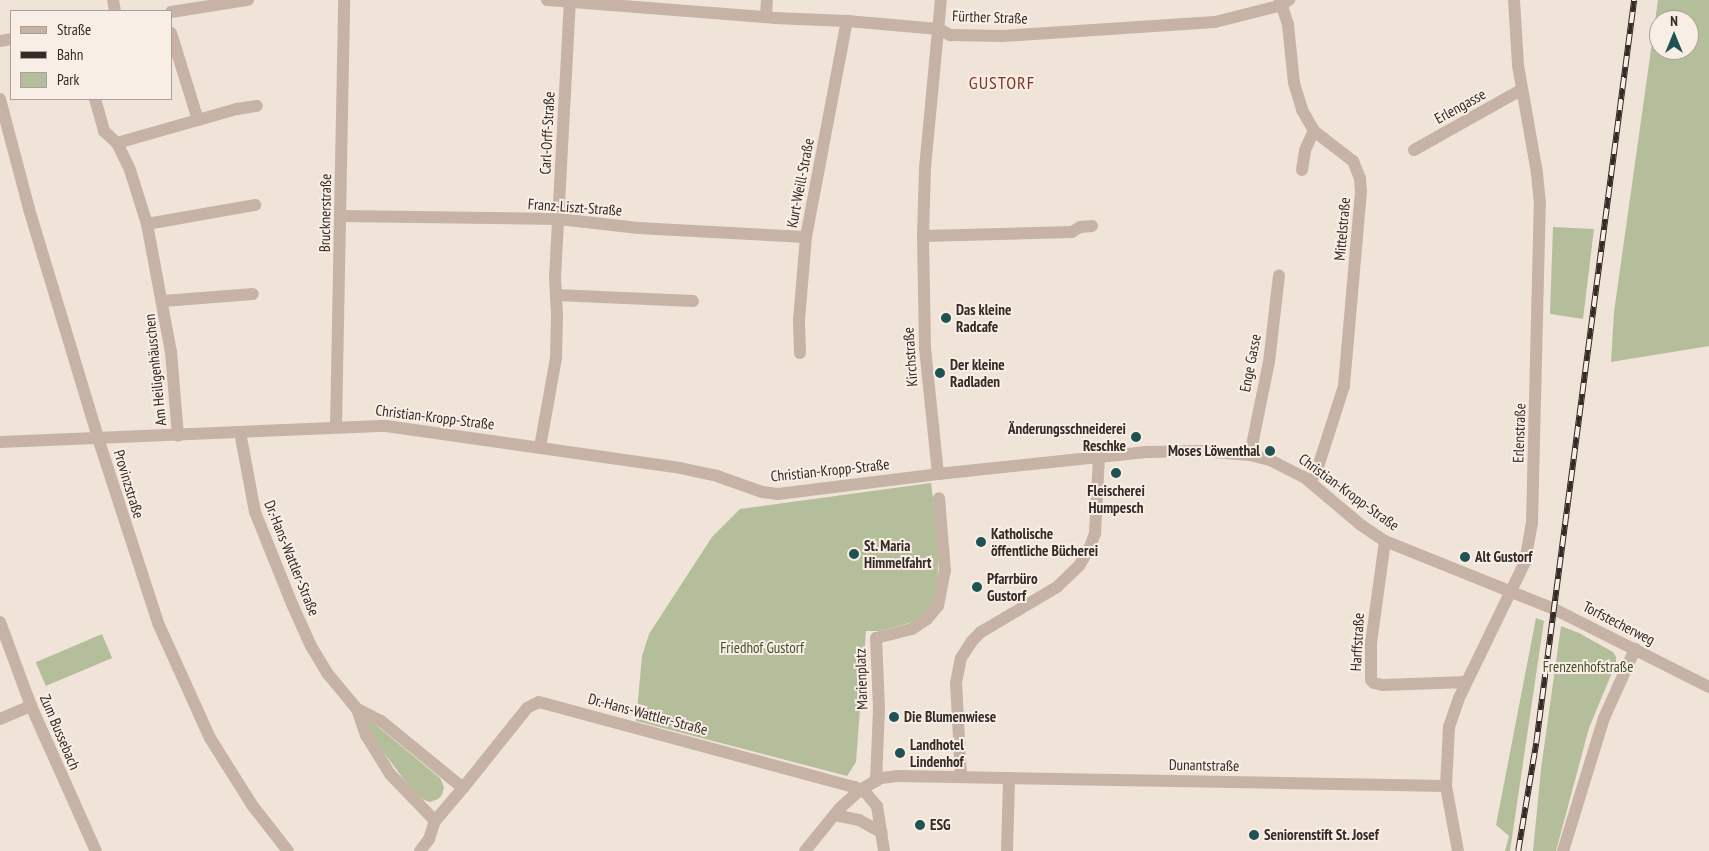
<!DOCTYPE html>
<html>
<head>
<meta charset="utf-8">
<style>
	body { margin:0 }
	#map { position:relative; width:1709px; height:851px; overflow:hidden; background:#f0e4d9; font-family:"PT Sans Narrow",sans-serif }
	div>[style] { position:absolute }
	.green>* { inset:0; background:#b4be9a; transform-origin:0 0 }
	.minor>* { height:12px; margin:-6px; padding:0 6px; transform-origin:6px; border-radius:6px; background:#c7b3a6 }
	.rail>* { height:5.5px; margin-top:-2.75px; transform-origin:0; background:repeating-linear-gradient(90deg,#f8eee5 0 11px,#342a26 0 22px); box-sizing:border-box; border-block:1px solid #342a26 }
	.dots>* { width:14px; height:14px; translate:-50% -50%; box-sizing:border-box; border:2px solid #f8eee5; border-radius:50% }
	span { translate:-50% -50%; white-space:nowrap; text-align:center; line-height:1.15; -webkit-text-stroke:4px #f8eee5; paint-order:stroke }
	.street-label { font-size:15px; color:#342a26 }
	.poi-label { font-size:15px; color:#342a26; font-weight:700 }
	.left { translate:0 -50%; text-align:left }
	.right { translate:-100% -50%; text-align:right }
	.park-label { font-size:15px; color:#45512b }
	.quarter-label { font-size:18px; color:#7f3523; letter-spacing:1px }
	.legend { position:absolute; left:10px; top:10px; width:162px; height:90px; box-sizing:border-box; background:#f8eee5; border:1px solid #aaa099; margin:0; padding:6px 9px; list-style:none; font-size:15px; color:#342a26 }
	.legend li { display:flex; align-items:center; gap:10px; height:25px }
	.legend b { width:25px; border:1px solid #aaa099 }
	.north { position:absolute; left:1649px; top:10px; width:50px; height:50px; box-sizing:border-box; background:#f8eee5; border:1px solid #aaa099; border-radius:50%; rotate:0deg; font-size:14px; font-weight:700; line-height:20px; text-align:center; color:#342a26 }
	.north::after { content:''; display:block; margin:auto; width:18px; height:22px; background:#1e5253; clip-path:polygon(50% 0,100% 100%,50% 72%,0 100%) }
</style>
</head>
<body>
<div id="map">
	<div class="green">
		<i style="clip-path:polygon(evenodd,1658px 0,1709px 0,1709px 346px,1611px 362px,1614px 312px,1658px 0,1659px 20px,1689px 20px,1689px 50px,1659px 50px,1659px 20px)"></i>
		<i style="clip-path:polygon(1553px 227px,1594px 229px,1583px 319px,1550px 314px)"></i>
		<i style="clip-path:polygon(931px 483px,939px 546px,937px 593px,929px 610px,913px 622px,880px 631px,866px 631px,856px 762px,847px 776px,636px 721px,642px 656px,649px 634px,712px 537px,740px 509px)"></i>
		<i style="clip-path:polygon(1536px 618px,1544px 621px,1510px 851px,1505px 851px,1509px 836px,1496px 825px)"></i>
		<i style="clip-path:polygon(1561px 626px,1579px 633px,1613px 652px,1616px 657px,1616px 663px,1589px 728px,1556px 851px,1533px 851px,1541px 769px)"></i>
		<i style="left:102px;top:634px;width:26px;height:72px;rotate:67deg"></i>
		<i style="clip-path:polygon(365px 716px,440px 778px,444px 787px,442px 795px,438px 799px,430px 802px,422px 799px,408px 785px,379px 746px,362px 719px)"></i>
	</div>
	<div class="minor">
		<i style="left:113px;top:0;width:11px;rotate:80deg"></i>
		<i style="left:547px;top:0;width:228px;rotate:4.5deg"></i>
		<i style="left:774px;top:18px;width:73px;rotate:2.4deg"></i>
		<i style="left:847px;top:21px;width:92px;rotate:5deg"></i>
		<i style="left:939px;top:29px;width:13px;rotate:29deg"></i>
		<i style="left:950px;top:35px;width:53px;rotate:1.1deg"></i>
		<i style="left:1003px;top:36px;width:212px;rotate:-3.8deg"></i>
		<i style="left:1215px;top:22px;width:69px;rotate:-14.2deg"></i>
		<i style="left:1282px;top:5px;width:9px;rotate:-36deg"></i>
		<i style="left:1280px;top:0;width:26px;rotate:72deg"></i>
		<i style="left:1288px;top:25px;width:58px;rotate:84.1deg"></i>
		<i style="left:1294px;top:83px;width:28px;rotate:73deg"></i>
		<i style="left:1302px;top:110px;width:24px;rotate:60deg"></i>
		<i style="left:1314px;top:131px;width:49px;rotate:37.6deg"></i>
		<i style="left:1353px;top:161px;width:18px;rotate:68deg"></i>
		<i style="left:1360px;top:178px;width:13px;rotate:86deg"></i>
		<i style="left:1361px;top:191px;width:196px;rotate:95deg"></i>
		<i style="left:1344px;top:386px;width:91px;rotate:107.8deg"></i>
		<i style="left:1316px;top:473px;width:11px;rotate:124deg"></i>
		<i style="left:171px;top:12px;width:78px;rotate:-8.9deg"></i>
		<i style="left:766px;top:17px;width:17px;rotate:-87deg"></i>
		<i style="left:0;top:41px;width:11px;rotate:-10deg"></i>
		<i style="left:0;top:99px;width:114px;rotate:75.2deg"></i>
		<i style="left:29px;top:209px;width:239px;rotate:73.2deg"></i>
		<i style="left:98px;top:438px;width:194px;rotate:72deg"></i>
		<i style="left:158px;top:623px;width:126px;rotate:65.7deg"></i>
		<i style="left:210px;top:738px;width:79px;rotate:57.9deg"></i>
		<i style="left:252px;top:805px;width:58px;rotate:52deg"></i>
		<i style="left:95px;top:99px;width:33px;rotate:74deg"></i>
		<i style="left:104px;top:131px;width:18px;rotate:43deg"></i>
		<i style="left:117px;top:143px;width:30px;rotate:64deg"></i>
		<i style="left:130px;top:170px;width:57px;rotate:72.5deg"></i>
		<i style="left:147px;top:224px;width:130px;rotate:79.4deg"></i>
		<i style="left:171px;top:352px;width:84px;rotate:85.2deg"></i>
		<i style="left:198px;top:120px;width:41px;rotate:-15.8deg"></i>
		<i style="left:237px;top:109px;width:20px;rotate:-9deg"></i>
		<i style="left:117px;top:143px;width:84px;rotate:-15.9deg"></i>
		<i style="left:198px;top:120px;width:91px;rotate:-107.2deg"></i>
		<i style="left:1414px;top:150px;width:123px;rotate:-29.3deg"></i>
		<i style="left:1302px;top:170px;width:20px;rotate:-81deg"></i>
		<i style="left:1305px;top:150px;width:21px;rotate:-65deg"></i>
		<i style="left:341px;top:216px;width:218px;rotate:0.8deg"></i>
		<i style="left:559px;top:219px;width:80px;rotate:6.5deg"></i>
		<i style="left:638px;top:228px;width:168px;rotate:3.1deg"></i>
		<i style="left:147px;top:224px;width:110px;rotate:-10deg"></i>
		<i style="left:923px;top:236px;width:149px;rotate:-1.5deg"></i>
		<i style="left:1072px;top:232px;width:9px;rotate:-32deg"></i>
		<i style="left:1080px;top:227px;width:12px;rotate:-5deg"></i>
		<i style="left:556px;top:295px;width:137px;rotate:2.5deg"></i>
		<i style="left:163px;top:301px;width:90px;rotate:-4.4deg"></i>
		<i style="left:800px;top:353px;width:33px;rotate:-92deg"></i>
		<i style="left:799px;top:320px;width:83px;rotate:-85.2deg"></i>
		<i style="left:806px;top:237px;width:220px;rotate:-79.3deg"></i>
		<i style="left:336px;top:427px;width:427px;rotate:-88.9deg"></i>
		<i style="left:240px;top:432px;width:81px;rotate:79.4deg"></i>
		<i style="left:255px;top:512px;width:99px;rotate:68.1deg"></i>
		<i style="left:292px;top:604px;width:46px;rotate:65.7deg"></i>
		<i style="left:311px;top:646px;width:33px;rotate:59deg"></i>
		<i style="left:328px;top:674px;width:45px;rotate:50.4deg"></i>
		<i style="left:357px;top:709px;width:28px;rotate:71deg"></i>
		<i style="left:366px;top:735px;width:46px;rotate:58.4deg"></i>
		<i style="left:390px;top:774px;width:65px;rotate:46.2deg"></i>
		<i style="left:435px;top:821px;width:43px;rotate:-49.7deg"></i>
		<i style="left:463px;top:788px;width:106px;rotate:-140.7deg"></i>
		<i style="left:381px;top:721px;width:27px;rotate:-153deg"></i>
		<i style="left:0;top:442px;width:386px;rotate:-2.4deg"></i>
		<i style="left:386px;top:426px;width:297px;rotate:8.1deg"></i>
		<i style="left:680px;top:468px;width:38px;rotate:12deg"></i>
		<i style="left:717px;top:476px;width:48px;rotate:19.6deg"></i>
		<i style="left:762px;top:492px;width:16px;rotate:7deg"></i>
		<i style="left:778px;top:494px;width:161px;rotate:-7.1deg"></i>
		<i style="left:938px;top:474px;width:212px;rotate:-6deg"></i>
		<i style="left:1149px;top:452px;width:52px;rotate:-1.1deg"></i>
		<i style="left:1201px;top:451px;width:49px;rotate:4.7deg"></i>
		<i style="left:1250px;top:455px;width:21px;rotate:14deg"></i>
		<i style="left:1270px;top:460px;width:38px;rotate:27deg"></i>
		<i style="left:1304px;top:477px;width:75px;rotate:40.1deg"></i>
		<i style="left:1361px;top:525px;width:29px;rotate:34deg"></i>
		<i style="left:1385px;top:541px;width:182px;rotate:21.9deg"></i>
		<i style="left:1554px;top:609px;width:174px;rotate:26.7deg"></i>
		<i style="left:540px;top:447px;width:90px;rotate:-79.8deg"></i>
		<i style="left:556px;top:358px;width:43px;rotate:-88.7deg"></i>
		<i style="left:557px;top:315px;width:38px;rotate:-93deg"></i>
		<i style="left:555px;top:277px;width:275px;rotate:-86.9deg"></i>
		<i style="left:1250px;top:455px;width:95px;rotate:-78.5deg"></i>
		<i style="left:1269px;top:362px;width:87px;rotate:-83.4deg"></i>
		<i style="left:938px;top:474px;width:126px;rotate:-95.9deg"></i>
		<i style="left:925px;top:349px;width:113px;rotate:-91deg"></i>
		<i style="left:923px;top:236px;width:68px;rotate:-88.3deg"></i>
		<i style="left:925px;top:168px;width:169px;rotate:-84.6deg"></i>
		<i style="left:1385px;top:541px;width:103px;rotate:97.8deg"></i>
		<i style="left:1371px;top:643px;width:37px;rotate:90deg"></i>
		<i style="left:1371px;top:680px;width:4px;rotate:45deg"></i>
		<i style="left:1374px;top:683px;width:9px;rotate:13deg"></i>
		<i style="left:1383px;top:685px;width:83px;rotate:-2.1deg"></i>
		<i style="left:0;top:622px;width:90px;rotate:69.7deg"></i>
		<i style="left:31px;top:706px;width:159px;rotate:65.9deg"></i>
		<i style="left:0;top:719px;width:34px;rotate:-23deg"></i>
		<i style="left:961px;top:777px;width:94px;rotate:-93deg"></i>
		<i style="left:956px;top:683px;width:25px;rotate:-79deg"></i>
		<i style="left:961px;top:658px;width:20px;rotate:-57deg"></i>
		<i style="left:972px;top:641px;width:13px;rotate:-45deg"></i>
		<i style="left:981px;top:632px;width:88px;rotate:-30.6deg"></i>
		<i style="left:1057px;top:587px;width:30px;rotate:-44deg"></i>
		<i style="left:1079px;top:566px;width:22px;rotate:-60deg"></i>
		<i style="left:1090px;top:547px;width:15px;rotate:-70deg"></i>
		<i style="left:1095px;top:533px;width:76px;rotate:-87deg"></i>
		<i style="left:876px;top:781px;width:72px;rotate:-87.6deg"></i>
		<i style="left:879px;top:709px;width:71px;rotate:-92.4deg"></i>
		<i style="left:876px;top:638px;width:37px;rotate:-14deg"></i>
		<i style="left:912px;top:629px;width:18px;rotate:-34deg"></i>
		<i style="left:927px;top:619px;width:17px;rotate:-50deg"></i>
		<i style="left:938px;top:606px;width:36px;rotate:-79deg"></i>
		<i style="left:945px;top:571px;width:73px;rotate:-94.7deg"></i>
		<i style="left:463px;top:788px;width:102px;rotate:-51.3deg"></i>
		<i style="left:527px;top:708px;width:13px;rotate:-27deg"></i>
		<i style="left:539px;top:702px;width:327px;rotate:15.1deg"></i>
		<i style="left:855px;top:787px;width:13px;rotate:29deg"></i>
		<i style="left:866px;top:793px;width:17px;rotate:50deg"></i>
		<i style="left:877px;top:806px;width:46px;rotate:81.2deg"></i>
		<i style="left:834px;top:815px;width:25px;rotate:11deg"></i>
		<i style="left:859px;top:820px;width:26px;rotate:29deg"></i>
		<i style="left:420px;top:851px;width:15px;rotate:-53deg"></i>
		<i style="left:429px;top:839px;width:19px;rotate:-72deg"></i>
		<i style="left:805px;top:851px;width:55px;rotate:-50.9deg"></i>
		<i style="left:840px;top:808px;width:27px;rotate:-42deg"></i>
		<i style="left:860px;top:790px;width:24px;rotate:-30deg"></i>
		<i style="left:881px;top:778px;width:17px;rotate:-7deg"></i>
		<i style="left:898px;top:776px;width:548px;rotate:1.05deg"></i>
		<i style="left:1007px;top:851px;width:73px;rotate:-88.4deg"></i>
		<i style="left:1458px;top:851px;width:66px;rotate:-100.5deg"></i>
		<i style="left:1446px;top:786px;width:59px;rotate:-87.1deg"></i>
		<i style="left:1449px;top:727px;width:31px;rotate:-71deg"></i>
		<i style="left:1459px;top:698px;width:151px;rotate:-64.1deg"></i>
		<i style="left:1525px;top:562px;width:40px;rotate:-80deg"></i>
		<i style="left:1532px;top:523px;width:320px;rotate:-88.6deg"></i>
		<i style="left:1540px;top:203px;width:30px;rotate:-96deg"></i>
		<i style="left:1537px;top:173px;width:110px;rotate:-100deg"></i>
		<i style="left:1518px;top:65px;width:65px;rotate:-93.5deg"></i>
		<i style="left:1563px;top:851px;width:139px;rotate:-72.9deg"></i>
		<i style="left:1604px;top:718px;width:76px;rotate:-65.8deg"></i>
	</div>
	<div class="rail">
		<i style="left:1518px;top:851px;width:109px;rotate:-80.5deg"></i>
		<i style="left:1536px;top:743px;width:749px;rotate:-82.49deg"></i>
	</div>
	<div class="dots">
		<i style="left:946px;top:318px;background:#1e5253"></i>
		<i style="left:940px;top:373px;background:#1e5253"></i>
		<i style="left:1136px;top:437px;background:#1e5253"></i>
		<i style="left:1270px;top:451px;background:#1e5253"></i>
		<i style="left:1116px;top:473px;background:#1e5253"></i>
		<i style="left:981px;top:542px;background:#1e5253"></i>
		<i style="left:854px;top:554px;background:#1e5253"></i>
		<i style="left:1465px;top:557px;background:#1e5253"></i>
		<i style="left:977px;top:587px;background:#1e5253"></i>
		<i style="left:894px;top:717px;background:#1e5253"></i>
		<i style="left:900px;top:753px;background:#1e5253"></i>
		<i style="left:920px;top:825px;background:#1e5253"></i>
		<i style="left:1254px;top:835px;background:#1e5253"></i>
	</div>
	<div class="street-label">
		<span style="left:990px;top:17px;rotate:2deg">Fürther Straße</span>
		<span style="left:1460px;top:106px;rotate:-29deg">Erlengasse</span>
		<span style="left:547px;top:133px;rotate:-87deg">Carl-Orff-Straße</span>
		<span style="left:800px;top:183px;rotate:-79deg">Kurt-Weill-Straße</span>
		<span style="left:575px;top:207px;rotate:4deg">Franz-Liszt-Straße</span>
		<span style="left:325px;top:213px;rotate:-89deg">Brucknerstraße</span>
		<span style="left:1342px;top:229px;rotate:-85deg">Mittelstraße</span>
		<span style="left:910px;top:357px;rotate:-94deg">Kirchstraße</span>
		<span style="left:1250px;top:363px;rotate:-79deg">Enge Gasse</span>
		<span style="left:155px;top:370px;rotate:-96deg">Am Heiligenhäuschen</span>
		<span style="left:435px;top:417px;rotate:7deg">Christian-Kropp-Straße</span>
		<span style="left:1519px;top:433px;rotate:-88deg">Erlenstraße</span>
		<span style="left:830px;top:470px;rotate:-6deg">Christian-Kropp-Straße</span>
		<span style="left:129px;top:484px;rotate:73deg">Provinzstraße</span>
		<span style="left:1349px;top:492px;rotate:36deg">Christian-Kropp-Straße</span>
		<span style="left:292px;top:558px;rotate:68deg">Dr.-Hans-Wattler-Straße</span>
		<span style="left:1619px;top:623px;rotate:27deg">Torfstecherweg</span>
		<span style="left:1357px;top:642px;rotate:-87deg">Harffstraße</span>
		<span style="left:861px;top:679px;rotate:-92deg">Marienplatz</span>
		<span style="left:648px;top:714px;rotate:15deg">Dr.-Hans-Wattler-Straße</span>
		<span style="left:60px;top:732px;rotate:67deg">Zum Bussebach</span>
		<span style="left:1204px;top:765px;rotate:1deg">Dunantstraße</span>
	</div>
	<div class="poi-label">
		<span class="left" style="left:956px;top:318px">Das kleine<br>Radcafe</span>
		<span class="left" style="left:950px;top:373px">Der kleine<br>Radladen</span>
		<span class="right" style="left:1126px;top:437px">Änderungsschneiderei<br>Reschke</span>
		<span class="right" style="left:1260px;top:451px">Moses Löwenthal</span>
		<span style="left:1116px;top:499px">Fleischerei<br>Humpesch</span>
		<span class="left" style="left:991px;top:542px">Katholische<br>öffentliche Bücherei</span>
		<span class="left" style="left:864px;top:554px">St. Maria<br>Himmelfahrt</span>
		<span class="left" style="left:1475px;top:557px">Alt Gustorf</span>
		<span class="left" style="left:987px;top:587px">Pfarrbüro<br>Gustorf</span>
		<span class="left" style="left:904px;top:717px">Die Blumenwiese</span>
		<span class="left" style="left:910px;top:753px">Landhotel<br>Lindenhof</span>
		<span class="left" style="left:930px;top:825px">ESG</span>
		<span class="left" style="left:1264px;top:835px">Seniorenstift St. Josef</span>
	</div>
	<div class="park-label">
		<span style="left:762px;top:648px">Friedhof Gustorf</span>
		<span style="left:1588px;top:667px">Frenzenhofstraße</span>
	</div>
	<div class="quarter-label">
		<span style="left:1002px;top:83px">GUSTORF</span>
	</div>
	<ul class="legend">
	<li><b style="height:6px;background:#c7b3a6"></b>Straße</li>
	<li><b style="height:6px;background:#342a26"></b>Bahn</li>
	<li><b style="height:14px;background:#b4be9a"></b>Park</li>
	</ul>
	<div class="north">N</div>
</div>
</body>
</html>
